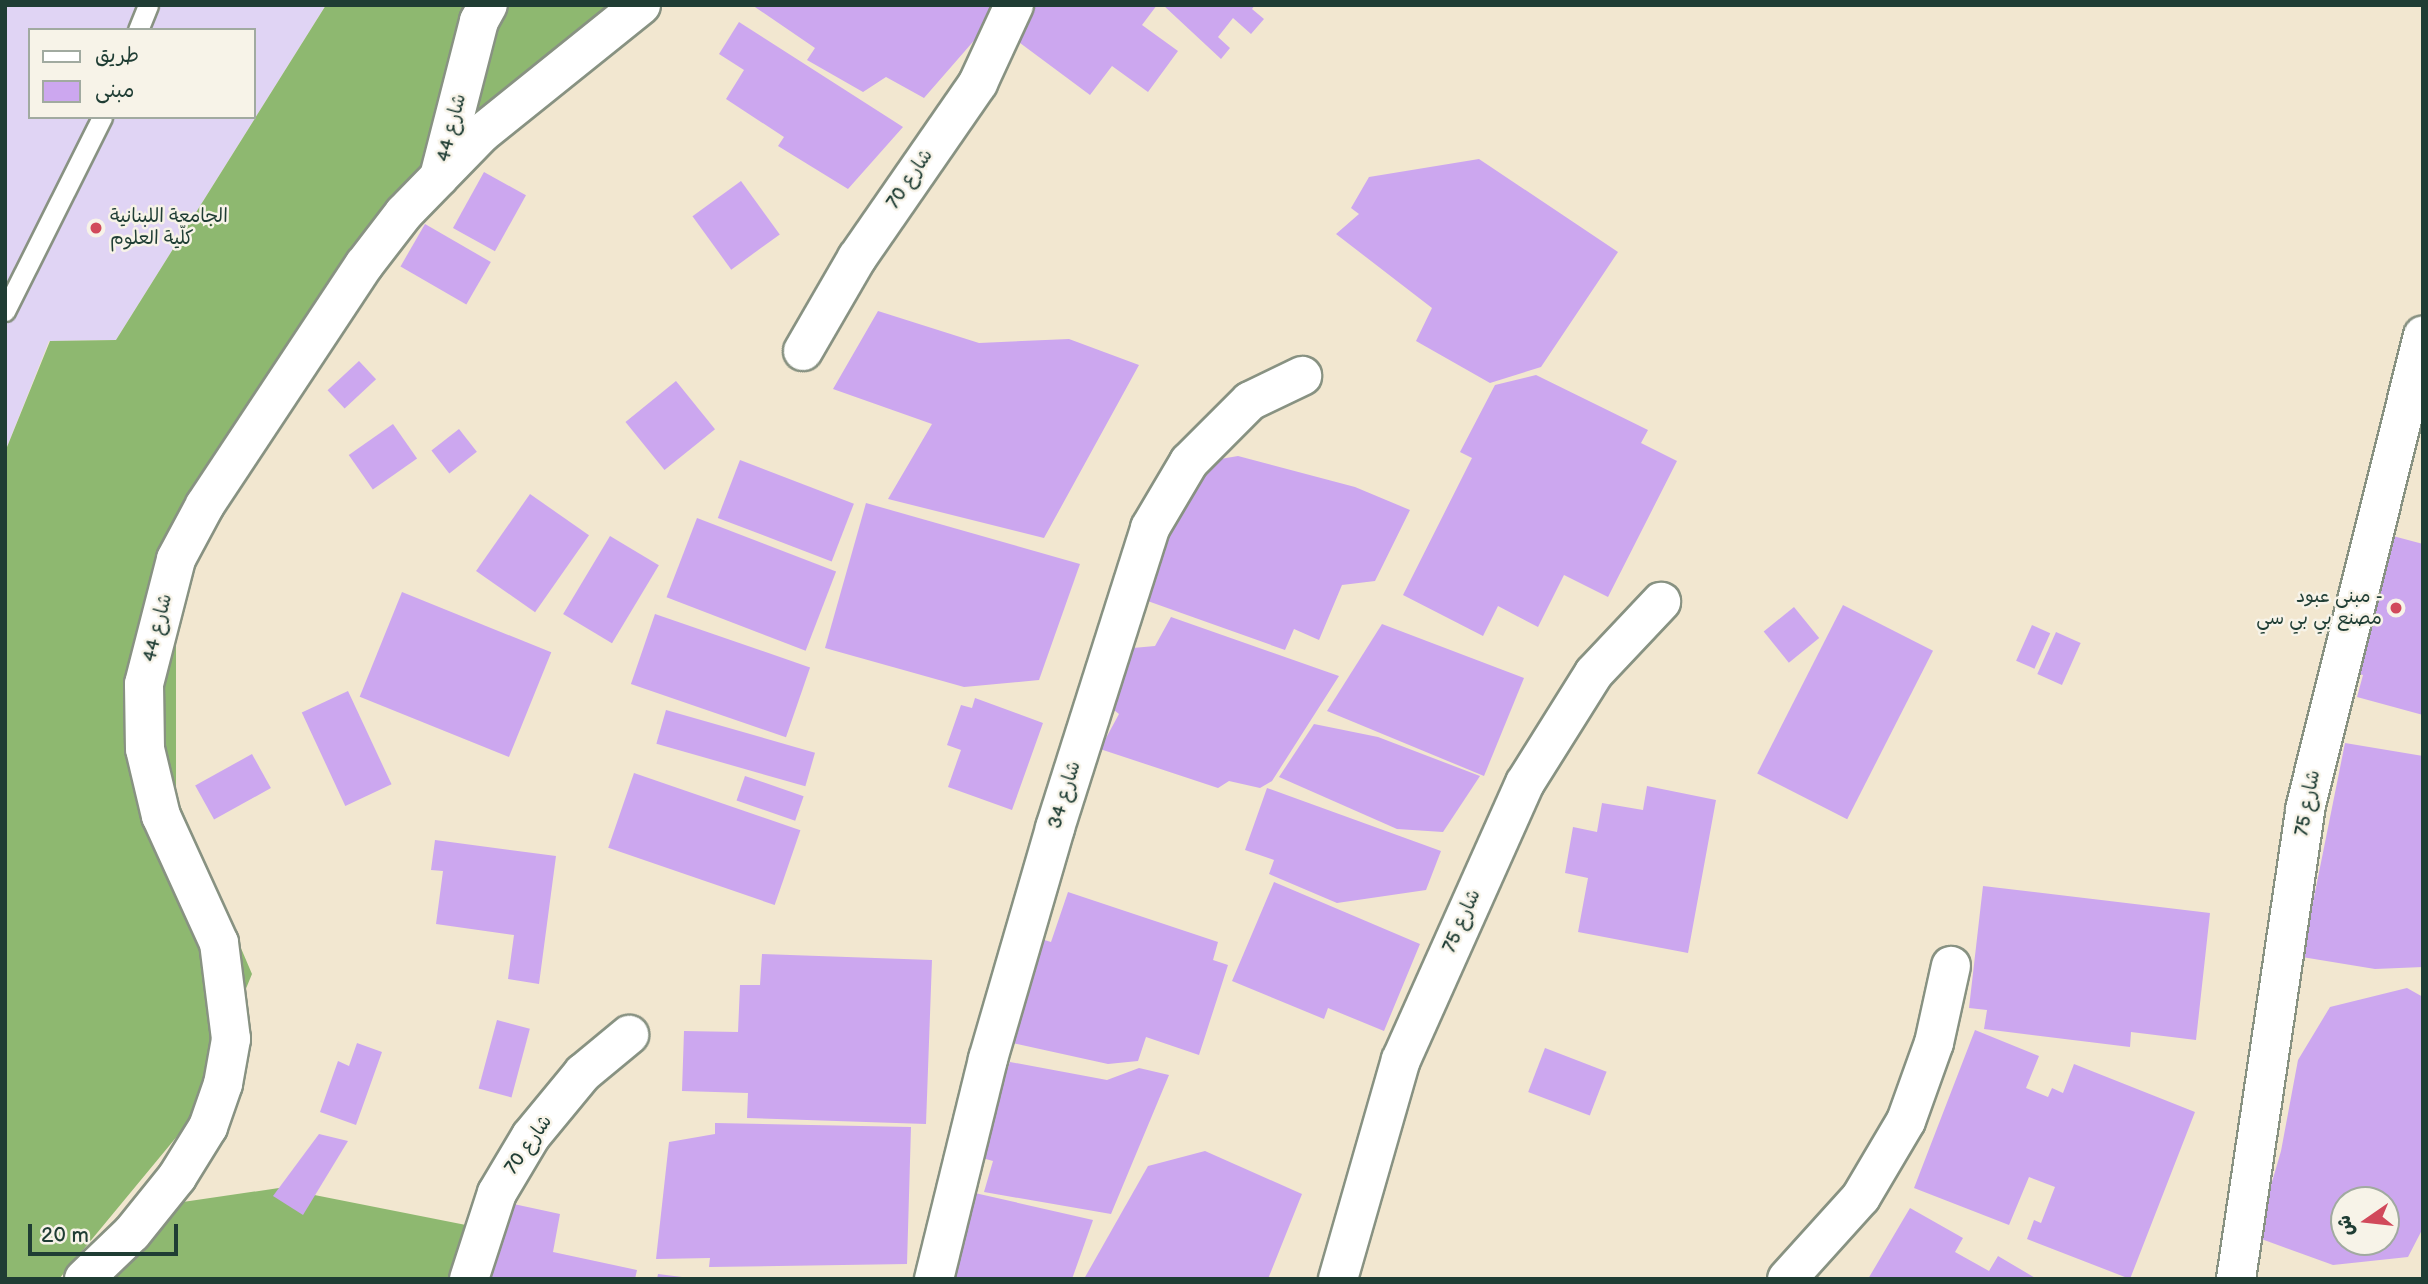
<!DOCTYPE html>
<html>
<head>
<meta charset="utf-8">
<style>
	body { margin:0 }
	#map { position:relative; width:2428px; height:1284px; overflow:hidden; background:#f2e7d0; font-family:"Balsamiq Sans","Playpen Sans Arabic",sans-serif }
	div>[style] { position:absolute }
	.built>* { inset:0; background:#e0d4f4 }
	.forest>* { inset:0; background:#8eb870 }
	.building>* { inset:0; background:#cca7ef; transform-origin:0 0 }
	.roads { filter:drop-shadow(2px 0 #889282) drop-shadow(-2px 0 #889282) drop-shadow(0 2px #889282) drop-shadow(0 -2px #889282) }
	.service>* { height:19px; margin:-9.5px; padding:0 9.5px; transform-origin:9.5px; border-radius:9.5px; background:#fff }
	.minor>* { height:38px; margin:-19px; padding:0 19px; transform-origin:19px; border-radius:19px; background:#fff }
	.dots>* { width:19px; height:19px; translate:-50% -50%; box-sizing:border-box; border:4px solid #f7f3e8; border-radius:50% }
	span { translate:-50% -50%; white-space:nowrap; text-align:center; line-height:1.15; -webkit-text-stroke:5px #f7f3e8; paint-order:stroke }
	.street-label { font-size:19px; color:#1f3d34 }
	.poi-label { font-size:19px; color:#1f3d34 }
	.left { translate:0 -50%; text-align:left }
	.right { translate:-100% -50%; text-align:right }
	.frame { position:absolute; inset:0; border:7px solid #1f3d34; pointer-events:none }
	.legend { position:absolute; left:28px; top:28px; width:228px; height:91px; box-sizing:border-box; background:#f7f3e8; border:2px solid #a1aaa0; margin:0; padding:9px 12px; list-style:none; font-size:21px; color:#1f3d34 }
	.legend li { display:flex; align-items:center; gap:14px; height:35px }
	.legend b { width:35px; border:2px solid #a1aaa0 }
	.north { position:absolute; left:2330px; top:1186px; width:70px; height:70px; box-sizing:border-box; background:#f7f3e8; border:2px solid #a1aaa0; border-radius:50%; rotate:256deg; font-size:19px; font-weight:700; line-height:28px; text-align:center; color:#1f3d34 }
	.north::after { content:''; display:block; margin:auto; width:24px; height:32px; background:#d1495b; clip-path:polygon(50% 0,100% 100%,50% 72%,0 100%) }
	.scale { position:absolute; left:28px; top:1224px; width:150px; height:32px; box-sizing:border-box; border:4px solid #1f3d34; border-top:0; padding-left:9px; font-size:21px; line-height:24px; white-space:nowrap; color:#1f3d34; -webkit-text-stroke:5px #f7f3e8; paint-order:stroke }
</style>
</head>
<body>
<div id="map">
	<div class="built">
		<i style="clip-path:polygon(evenodd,5px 5px,326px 5px,116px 340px,49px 341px,5px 452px,5px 5px,30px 30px,254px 30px,254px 117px,30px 117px,30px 30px)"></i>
	</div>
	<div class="forest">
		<i style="clip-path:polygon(326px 5px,632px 5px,420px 166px,176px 559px,176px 796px,252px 974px,193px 1117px,59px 1279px,5px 1279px,5px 452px,50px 341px,116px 340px)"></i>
		<i style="clip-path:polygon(279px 1188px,476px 1227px,468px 1279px,112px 1279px,176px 1203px)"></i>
	</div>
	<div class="building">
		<i style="clip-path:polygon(752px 5px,1005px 5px,924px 98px,886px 77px,863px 92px,807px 60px,815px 48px)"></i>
		<i style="clip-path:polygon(1031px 5px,1157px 5px,1142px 25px,1178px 51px,1148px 92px,1112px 66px,1090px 95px,1008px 34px)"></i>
		<i style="clip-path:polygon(1163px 5px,1255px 5px,1252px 9px,1264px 19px,1251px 34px,1233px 18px,1218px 37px,1230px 48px,1221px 59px)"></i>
		<i style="clip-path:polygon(739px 22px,903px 127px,848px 189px,778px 146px,784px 137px,726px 99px,744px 70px,719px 54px)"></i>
		<i style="clip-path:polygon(1479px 159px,1618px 252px,1541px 367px,1490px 383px,1416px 341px,1432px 308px,1336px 234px,1359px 214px,1351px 208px,1369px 177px)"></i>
		<i style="left:484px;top:172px;width:48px;height:64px;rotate:29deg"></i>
		<i style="left:741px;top:181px;width:66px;height:60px;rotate:54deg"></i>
		<i style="left:425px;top:224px;width:76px;height:49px;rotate:30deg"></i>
		<i style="clip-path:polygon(878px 311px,979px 343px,1069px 339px,1139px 365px,1044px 538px,888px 499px,932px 424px,833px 389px)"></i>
		<i style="left:359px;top:361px;width:25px;height:43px;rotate:47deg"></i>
		<i style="clip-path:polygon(1536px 375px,1648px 430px,1641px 443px,1677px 461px,1608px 597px,1564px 575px,1538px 627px,1498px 606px,1483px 636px,1403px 595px,1472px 458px,1460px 452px,1495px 385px)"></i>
		<i style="left:676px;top:381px;width:62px;height:65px;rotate:51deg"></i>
		<i style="left:393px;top:424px;width:42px;height:54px;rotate:55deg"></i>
		<i style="left:459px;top:429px;width:29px;height:35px;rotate:52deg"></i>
		<i style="clip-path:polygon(1238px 456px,1355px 487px,1410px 510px,1375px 581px,1342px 585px,1319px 640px,1294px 629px,1285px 650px,1142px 599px,1203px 462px)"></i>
		<i style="left:740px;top:460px;width:122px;height:62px;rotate:21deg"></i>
		<i style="left:530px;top:494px;width:72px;height:94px;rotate:35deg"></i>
		<i style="clip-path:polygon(866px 503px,1080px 564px,1039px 680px,964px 687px,825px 648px)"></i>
		<i style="left:697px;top:518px;width:149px;height:85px;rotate:21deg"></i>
		<i style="left:610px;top:536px;width:57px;height:91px;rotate:31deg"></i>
		<i style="clip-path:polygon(2393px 536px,2423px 544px,2423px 715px,2357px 697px,2363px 675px,2350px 672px)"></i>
		<i style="left:402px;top:592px;width:161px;height:113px;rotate:22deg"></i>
		<i style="left:1843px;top:605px;width:101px;height:189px;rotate:27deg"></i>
		<i style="left:1794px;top:607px;width:40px;height:39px;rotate:51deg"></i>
		<i style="left:655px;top:614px;width:164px;height:74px;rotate:19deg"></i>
		<i style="clip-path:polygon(1171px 617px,1339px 676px,1272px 781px,1260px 788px,1229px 781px,1218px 788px,1100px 749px,1119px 714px,1104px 702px,1133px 648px,1155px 646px)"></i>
		<i style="clip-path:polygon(1382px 624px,1524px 678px,1484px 776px,1327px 711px)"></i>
		<i style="left:2032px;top:625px;width:20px;height:39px;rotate:24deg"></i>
		<i style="left:2056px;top:632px;width:27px;height:46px;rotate:24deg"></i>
		<i style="left:348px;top:691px;width:103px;height:51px;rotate:65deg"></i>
		<i style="clip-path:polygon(975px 698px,1043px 723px,1012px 810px,948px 787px,961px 750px,947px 745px,961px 705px,972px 708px)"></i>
		<i style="left:666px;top:710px;width:155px;height:35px;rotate:16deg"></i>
		<i style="clip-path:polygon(1314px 724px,1378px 737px,1480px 776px,1443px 832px,1397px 829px,1279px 777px)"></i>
		<i style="clip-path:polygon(2345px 743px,2423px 756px,2423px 967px,2375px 969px,2302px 957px)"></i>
		<i style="left:252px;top:754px;width:39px;height:65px;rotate:61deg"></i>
		<i style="left:634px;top:773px;width:176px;height:79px;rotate:19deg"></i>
		<i style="left:745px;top:776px;width:62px;height:26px;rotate:19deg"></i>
		<i style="clip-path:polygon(1647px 786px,1716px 800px,1688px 953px,1578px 932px,1588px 878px,1565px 873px,1573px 827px,1597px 832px,1602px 803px,1643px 810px)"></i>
		<i style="clip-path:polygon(1267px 788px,1441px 851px,1426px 890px,1337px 903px,1269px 874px,1274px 860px,1245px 850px)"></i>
		<i style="clip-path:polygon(435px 840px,556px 856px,539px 984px,508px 979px,514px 935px,436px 924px,443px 871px,431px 870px)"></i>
		<i style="clip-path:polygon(1274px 882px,1420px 944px,1384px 1031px,1328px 1008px,1324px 1019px,1232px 981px)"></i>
		<i style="clip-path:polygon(1983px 886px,2210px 913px,2196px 1040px,2131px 1032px,2130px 1047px,1984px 1029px,1987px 1010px,1969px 1008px)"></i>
		<i style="clip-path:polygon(1068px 892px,1218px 942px,1213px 960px,1228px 965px,1199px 1055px,1146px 1037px,1138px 1061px,1108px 1064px,1008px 1042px,1041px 939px,1051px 942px)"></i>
		<i style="clip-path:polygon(762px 954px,932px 960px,926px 1124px,747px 1118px,748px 1093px,682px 1091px,684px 1031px,738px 1032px,740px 985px,760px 985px)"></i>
		<i style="clip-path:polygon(evenodd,2407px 988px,2423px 997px,2423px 1228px,2408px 1257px,2333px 1265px,2256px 1237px,2281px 1151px,2298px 1060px,2330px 1007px,2407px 988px,2344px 1200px,2386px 1200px,2386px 1242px,2344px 1242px,2344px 1200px)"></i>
		<i style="left:497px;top:1020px;width:34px;height:71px;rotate:15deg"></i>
		<i style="clip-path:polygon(1975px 1030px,2039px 1056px,2026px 1088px,2048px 1097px,2052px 1088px,2063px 1093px,2074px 1064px,2195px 1112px,2130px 1279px,2027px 1239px,2034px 1220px,2041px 1223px,2055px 1187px,2029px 1177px,2009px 1225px,1914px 1188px)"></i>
		<i style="clip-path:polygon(357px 1043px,382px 1052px,356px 1125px,320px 1112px,338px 1061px,349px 1066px)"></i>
		<i style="left:1545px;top:1048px;width:66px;height:47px;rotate:21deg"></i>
		<i style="clip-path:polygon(1010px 1062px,1107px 1080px,1139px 1068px,1169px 1075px,1111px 1214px,984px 1192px,993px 1161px,975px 1156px)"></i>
		<i style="clip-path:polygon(715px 1123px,911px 1127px,907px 1264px,709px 1267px,710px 1258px,656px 1259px,669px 1142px,715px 1134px)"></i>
		<i style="clip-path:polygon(319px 1134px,348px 1141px,303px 1215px,273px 1196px)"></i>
		<i style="clip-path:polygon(1205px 1151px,1302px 1194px,1268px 1279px,1084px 1279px,1148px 1166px)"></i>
		<i style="clip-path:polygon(966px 1191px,1093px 1220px,1072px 1279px,944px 1279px)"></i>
		<i style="clip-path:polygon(509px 1203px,560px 1214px,553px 1252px,637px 1270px,635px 1279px,483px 1279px)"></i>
		<i style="clip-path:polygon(1910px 1208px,1963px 1238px,1955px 1252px,1989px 1271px,1998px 1256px,2037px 1279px,1868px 1279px)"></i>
		<i style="clip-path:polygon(658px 1274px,682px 1277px,681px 1279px,657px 1279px)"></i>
	</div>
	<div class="roads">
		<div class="service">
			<i style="left:138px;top:30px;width:27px;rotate:-68deg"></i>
			<i style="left:5px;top:311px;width:217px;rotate:-63.4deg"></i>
		</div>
		<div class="minor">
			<i style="left:440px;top:176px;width:60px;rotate:-45.7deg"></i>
			<i style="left:482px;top:133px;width:204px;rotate:-38.8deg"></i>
			<i style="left:803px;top:351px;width:108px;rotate:-59.9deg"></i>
			<i style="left:857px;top:258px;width:213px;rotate:-55.3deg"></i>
			<i style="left:978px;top:83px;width:86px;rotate:-65.2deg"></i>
			<i style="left:84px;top:1279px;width:66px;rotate:-43.8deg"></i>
			<i style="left:132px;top:1233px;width:72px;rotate:-51.2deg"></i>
			<i style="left:177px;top:1177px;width:59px;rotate:-58.2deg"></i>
			<i style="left:208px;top:1127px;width:46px;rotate:-70.8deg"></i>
			<i style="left:223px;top:1084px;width:46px;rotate:-79.9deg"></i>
			<i style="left:231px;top:1039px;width:97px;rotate:-97.1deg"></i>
			<i style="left:219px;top:943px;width:140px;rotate:-114.5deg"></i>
			<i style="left:161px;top:816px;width:69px;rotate:-103.4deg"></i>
			<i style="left:145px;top:749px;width:65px;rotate:-90.9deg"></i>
			<i style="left:144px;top:684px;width:129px;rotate:-75.6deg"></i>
			<i style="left:176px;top:559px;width:61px;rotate:-61.8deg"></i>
			<i style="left:205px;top:505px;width:288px;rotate:-56.5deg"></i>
			<i style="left:364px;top:265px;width:66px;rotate:-52.4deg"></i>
			<i style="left:404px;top:213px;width:50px;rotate:-45.8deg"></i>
			<i style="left:439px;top:177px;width:161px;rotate:-75.6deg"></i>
			<i style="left:479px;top:21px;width:18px;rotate:-61deg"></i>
			<i style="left:469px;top:1279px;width:90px;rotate:-72deg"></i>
			<i style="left:497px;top:1193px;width:66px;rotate:-59.2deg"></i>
			<i style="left:531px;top:1136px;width:82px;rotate:-50.5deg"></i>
			<i style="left:583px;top:1073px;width:60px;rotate:-39.6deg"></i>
			<i style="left:934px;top:1279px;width:227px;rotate:-76.2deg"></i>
			<i style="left:988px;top:1059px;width:241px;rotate:-73.8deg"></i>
			<i style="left:1055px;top:828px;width:315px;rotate:-72.4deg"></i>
			<i style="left:1150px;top:528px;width:77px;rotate:-59.4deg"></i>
			<i style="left:1189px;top:462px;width:86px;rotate:-45deg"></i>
			<i style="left:1250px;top:401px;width:58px;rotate:-25.7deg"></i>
			<i style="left:1338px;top:1279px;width:228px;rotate:-74deg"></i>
			<i style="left:1401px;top:1060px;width:303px;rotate:-65.9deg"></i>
			<i style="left:1525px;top:783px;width:130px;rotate:-57.9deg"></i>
			<i style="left:1594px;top:673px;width:98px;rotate:-46.7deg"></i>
			<i style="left:1787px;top:1279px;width:110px;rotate:-47.9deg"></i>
			<i style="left:1861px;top:1197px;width:88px;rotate:-59.4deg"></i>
			<i style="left:1906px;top:1121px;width:83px;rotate:-70.3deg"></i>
			<i style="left:1934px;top:1043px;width:79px;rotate:-77.6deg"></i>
			<i style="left:2236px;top:1279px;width:475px;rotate:-81.6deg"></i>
			<i style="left:2305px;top:809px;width:488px;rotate:-76deg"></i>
		</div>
	</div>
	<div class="dots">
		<i style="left:96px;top:228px;background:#d1495b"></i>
		<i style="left:2396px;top:608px;background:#d1495b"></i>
	</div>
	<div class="street-label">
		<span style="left:452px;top:128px;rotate:-76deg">شارع 44</span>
		<span style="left:910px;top:179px;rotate:-56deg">شارع 70</span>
		<span style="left:158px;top:628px;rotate:-76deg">شارع 44</span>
		<span style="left:1065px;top:795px;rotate:-73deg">شارع 34</span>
		<span style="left:2308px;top:803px;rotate:-79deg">شارع 75</span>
		<span style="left:1462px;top:921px;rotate:-66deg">شارع 75</span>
		<span style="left:529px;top:1145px;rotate:-55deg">شارع 70</span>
	</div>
	<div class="poi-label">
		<span class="left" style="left:110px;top:228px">الجامعة اللبنانية<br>كلّية العلوم</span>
		<span class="right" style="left:2382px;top:608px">مبنى عبود -<br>مصنع بي بي سي</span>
	</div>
	<div class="frame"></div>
	<ul class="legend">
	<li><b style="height:9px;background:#fff"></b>طريق</li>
	<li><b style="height:19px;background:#cca7ef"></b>مبنى</li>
	</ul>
	<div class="north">ش</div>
	<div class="scale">20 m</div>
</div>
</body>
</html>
